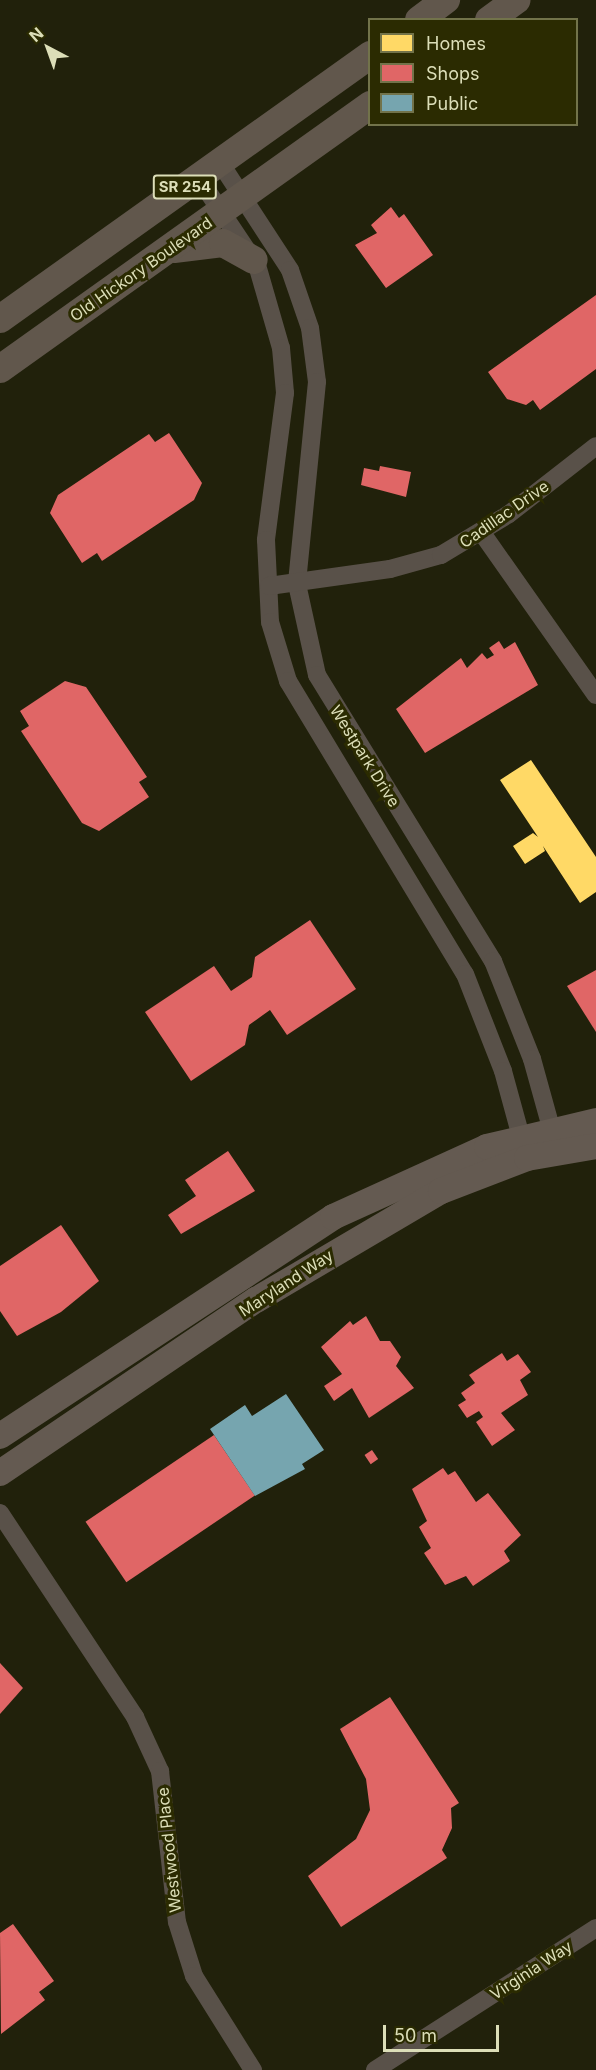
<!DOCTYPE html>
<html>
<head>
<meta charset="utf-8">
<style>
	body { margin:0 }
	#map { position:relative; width:596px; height:2070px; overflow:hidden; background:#21210b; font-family:Inter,sans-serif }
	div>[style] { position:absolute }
	.homes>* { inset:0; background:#ffd966 }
	.shops>* { inset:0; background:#e06666; transform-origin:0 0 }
	.public>* { inset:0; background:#76a5af }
	.street>* { height:18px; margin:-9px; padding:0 9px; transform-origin:9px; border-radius:9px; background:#595149 }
	.secondary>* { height:26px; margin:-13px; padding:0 13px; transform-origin:13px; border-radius:13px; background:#645a51 }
	.primary>* { height:28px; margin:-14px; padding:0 14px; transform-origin:14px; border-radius:14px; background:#61574c }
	span { translate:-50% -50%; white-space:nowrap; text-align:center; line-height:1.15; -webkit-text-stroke:6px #2b2b01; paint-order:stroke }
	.shield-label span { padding:2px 4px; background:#2b2b01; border:2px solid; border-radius:4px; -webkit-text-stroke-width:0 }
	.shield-label { font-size:15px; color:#dcdeb8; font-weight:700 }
	.street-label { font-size:16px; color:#dcdeb8 }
	.legend { position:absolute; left:368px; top:18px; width:210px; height:108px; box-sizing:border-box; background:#2b2b01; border:2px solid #72734a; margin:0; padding:8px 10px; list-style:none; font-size:18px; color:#dcdeb8 }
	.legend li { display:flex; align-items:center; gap:12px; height:30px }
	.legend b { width:30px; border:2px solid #72734a }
	.north { position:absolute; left:18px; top:18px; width:60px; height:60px; -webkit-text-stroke:4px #2b2b01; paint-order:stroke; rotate:319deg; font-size:16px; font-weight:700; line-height:24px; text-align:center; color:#dcdeb8 }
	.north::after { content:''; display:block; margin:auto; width:21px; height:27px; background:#dcdeb8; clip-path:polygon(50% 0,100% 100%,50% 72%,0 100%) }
	.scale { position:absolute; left:383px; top:2025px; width:116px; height:27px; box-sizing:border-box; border:3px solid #dcdeb8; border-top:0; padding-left:8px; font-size:18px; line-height:21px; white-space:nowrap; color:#dcdeb8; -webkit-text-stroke:4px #2b2b01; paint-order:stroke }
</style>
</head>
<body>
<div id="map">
	<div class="homes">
		<i style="clip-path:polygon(531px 760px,596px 857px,596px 892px,580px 903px,543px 846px,545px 851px,525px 864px,513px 846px,533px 833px,538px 837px,500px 780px)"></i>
	</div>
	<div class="shops">
		<i style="clip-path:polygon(391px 207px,399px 218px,404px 214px,433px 255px,386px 288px,355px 245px,377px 233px,371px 225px)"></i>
		<i style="clip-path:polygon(596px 295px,596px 369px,540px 410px,533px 400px,526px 405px,507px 399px,488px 372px)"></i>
		<i style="clip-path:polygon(169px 433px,202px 483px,194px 500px,102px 561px,97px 553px,82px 563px,50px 513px,58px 495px,149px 434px,155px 442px)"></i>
		<i style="clip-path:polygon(380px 466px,411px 472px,406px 497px,361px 485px,364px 468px,379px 471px)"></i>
		<i style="clip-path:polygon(499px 641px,504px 649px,515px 642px,538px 685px,425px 753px,396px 709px,461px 658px,467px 668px,482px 653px,487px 659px,494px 655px,489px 648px)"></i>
		<i style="clip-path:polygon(65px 681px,86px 687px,147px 777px,139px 782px,149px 797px,99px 831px,82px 823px,21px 731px,29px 726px,20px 711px)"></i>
		<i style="clip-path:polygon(310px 920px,356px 989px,287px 1035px,270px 1010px,249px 1025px,245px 1045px,191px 1081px,145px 1012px,214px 966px,231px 991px,252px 977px,255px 957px)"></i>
		<i style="clip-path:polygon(596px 970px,596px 1032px,567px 986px)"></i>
		<i style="clip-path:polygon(228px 1151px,255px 1191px,181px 1234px,168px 1215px,196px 1196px,185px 1180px)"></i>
		<i style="clip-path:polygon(61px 1225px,99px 1281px,61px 1312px,17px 1336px,0 1311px,0 1266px)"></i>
		<i style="clip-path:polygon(366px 1316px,380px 1341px,390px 1341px,401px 1357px,396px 1366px,414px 1388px,369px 1418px,352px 1388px,334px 1401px,324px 1386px,342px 1374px,321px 1347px,350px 1321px,353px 1325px)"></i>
		<i style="clip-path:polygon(502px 1353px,507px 1361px,518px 1354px,531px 1372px,520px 1380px,528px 1395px,501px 1413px,515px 1430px,492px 1446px,476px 1422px,483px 1417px,479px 1411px,467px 1418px,458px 1405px,466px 1400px,461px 1393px,475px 1383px,469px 1375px)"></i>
		<i style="left:214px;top:1435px;width:73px;height:155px;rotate:56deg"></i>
		<i style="left:372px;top:1450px;width:11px;height:9px;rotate:56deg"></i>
		<i style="clip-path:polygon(443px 1468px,448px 1475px,455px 1471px,476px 1502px,488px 1493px,521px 1535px,504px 1551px,510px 1561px,473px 1586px,466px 1576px,445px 1585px,424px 1553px,431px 1548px,419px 1527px,427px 1521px,412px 1489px)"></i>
		<i style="clip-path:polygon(0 1663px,23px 1688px,0 1714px)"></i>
		<i style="clip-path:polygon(390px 1697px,459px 1803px,451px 1808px,452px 1828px,442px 1850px,447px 1858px,341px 1927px,308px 1876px,356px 1839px,370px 1810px,366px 1779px,340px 1729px)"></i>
		<i style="clip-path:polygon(13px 1924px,54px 1981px,39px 1992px,45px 2000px,1px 2034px,0 1933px)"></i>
	</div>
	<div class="public">
		<i style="clip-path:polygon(286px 1394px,324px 1450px,302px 1464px,305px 1469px,255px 1496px,210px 1429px,245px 1405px,252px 1416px)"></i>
	</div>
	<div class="street">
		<i style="left:219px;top:161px;width:130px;rotate:56.9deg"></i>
		<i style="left:290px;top:270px;width:61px;rotate:71deg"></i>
		<i style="left:310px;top:328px;width:54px;rotate:82.6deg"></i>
		<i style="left:317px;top:382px;width:203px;rotate:95.7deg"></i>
		<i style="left:297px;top:584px;width:93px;rotate:77.6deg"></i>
		<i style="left:317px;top:675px;width:336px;rotate:58.4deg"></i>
		<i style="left:493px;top:961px;width:105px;rotate:68.3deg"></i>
		<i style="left:532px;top:1059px;width:86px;rotate:74.5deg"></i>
		<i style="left:198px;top:177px;width:106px;rotate:56.2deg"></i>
		<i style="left:257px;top:265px;width:86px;rotate:73.9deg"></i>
		<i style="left:281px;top:348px;width:45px;rotate:84.9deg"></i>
		<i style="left:285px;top:393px;width:148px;rotate:97.4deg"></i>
		<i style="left:266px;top:540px;width:82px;rotate:87.2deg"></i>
		<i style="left:270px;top:622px;width:62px;rotate:73deg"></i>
		<i style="left:288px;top:681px;width:342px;rotate:58.9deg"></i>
		<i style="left:465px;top:974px;width:104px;rotate:68.6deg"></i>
		<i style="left:503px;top:1071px;width:80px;rotate:74.7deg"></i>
		<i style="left:482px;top:533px;width:198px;rotate:54.9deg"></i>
		<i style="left:269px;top:586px;width:122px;rotate:-8deg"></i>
		<i style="left:390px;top:569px;width:53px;rotate:-15.4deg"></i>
		<i style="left:441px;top:555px;width:79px;rotate:-31.1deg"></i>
		<i style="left:509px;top:514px;width:110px;rotate:-38deg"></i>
		<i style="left:0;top:1513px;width:245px;rotate:56.5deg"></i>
		<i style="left:135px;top:1717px;width:60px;rotate:65.2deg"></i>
		<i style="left:160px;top:1771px;width:152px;rotate:83.6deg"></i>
		<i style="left:177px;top:1922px;width:57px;rotate:72.5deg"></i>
		<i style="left:194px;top:1976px;width:111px;rotate:57.9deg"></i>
		<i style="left:375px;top:2070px;width:263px;rotate:-32.7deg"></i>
	</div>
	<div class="secondary">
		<i style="left:0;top:1436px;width:399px;rotate:-33.3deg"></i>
		<i style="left:333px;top:1217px;width:169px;rotate:-24.4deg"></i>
		<i style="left:487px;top:1147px;width:112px;rotate:-13.4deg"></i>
		<i style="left:0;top:1473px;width:309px;rotate:-34.1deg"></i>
		<i style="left:256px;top:1300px;width:215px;rotate:-30.5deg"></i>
		<i style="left:441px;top:1191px;width:92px;rotate:-21deg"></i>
		<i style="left:527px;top:1158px;width:70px;rotate:-9.9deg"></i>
	</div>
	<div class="primary">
		<i style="left:419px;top:20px;width:34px;rotate:-37deg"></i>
		<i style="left:489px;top:20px;width:34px;rotate:-36deg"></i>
		<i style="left:174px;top:249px;width:49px;rotate:-7deg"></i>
		<i style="left:223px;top:243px;width:35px;rotate:29deg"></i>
		<i style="left:0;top:319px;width:455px;rotate:-35.5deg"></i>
		<i style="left:0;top:369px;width:455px;rotate:-35.5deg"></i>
	</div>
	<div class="shield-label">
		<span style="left:185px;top:187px">SR 254</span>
	</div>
	<div class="street-label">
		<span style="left:141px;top:269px;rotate:-35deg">Old Hickory Boulevard</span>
		<span style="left:504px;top:514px;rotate:-35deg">Cadillac Drive</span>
		<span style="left:365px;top:756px;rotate:58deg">Westpark Drive</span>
		<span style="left:286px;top:1283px;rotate:-33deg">Maryland Way</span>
		<span style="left:169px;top:1850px;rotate:-96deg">Westwood Place</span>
		<span style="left:531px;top:1970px;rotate:-33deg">Virginia Way</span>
	</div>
	<ul class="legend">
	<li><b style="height:16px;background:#ffd966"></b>Homes</li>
	<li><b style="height:16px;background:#e06666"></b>Shops</li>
	<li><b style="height:16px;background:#76a5af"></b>Public</li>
	</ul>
	<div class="north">N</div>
	<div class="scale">50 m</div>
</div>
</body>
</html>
